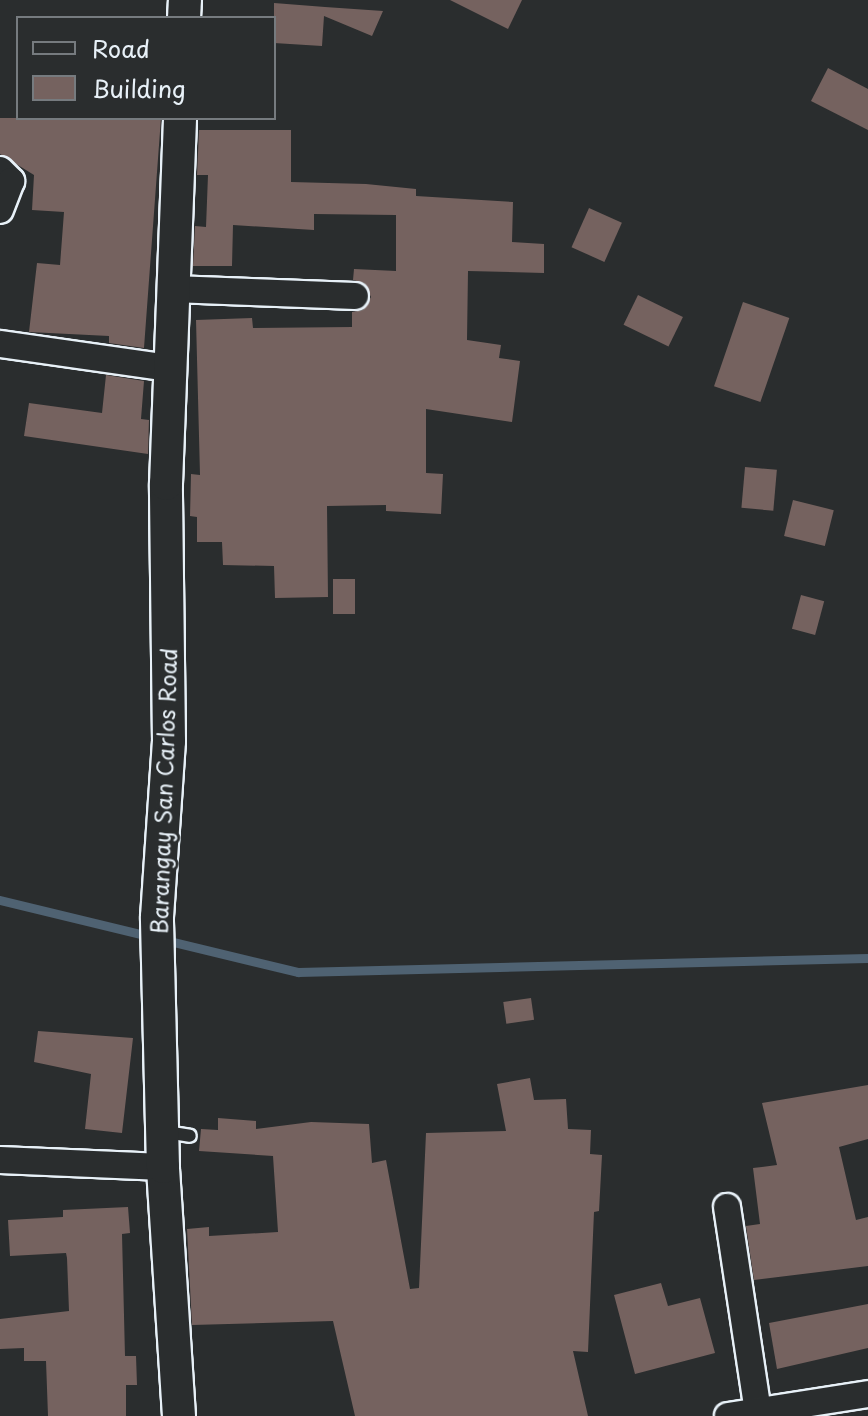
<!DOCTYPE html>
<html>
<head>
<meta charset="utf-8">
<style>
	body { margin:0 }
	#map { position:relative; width:868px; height:1416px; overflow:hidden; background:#2a2d2e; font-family:"Playpen Sans",sans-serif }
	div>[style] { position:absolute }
	.stream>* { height:9px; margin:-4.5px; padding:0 4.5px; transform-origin:4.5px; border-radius:4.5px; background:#4f6272 }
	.building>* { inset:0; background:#75625f; transform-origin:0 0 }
	.roads { filter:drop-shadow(2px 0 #e8f1f8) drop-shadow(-2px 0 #e8f1f8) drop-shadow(0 2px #e8f1f8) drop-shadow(0 -2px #e8f1f8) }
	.service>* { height:12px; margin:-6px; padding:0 6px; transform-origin:6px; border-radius:6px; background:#2a2d2e }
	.minor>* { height:26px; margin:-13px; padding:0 13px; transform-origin:13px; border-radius:13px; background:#2a2d2e }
	.tertiary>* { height:32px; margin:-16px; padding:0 16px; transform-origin:16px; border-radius:16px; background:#2a2d2e }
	span { translate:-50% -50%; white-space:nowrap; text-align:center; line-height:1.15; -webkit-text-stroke:6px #2a2d2e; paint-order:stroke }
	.street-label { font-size:22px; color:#e8f1f8 }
	.legend { position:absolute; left:16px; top:16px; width:260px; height:104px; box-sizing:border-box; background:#2a2d2e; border:2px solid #767b7f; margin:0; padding:10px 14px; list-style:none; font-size:24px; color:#e8f1f8 }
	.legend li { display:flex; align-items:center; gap:16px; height:40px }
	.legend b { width:40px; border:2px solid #767b7f }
</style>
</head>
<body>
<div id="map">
	<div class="stream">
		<i style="left:0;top:900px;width:307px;rotate:13.6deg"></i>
		<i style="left:298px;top:972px;width:570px;rotate:-1.41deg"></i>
	</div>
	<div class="building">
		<i style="clip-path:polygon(450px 0,522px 0,508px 29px)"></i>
		<i style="clip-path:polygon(274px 3px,325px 7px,383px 11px,372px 36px,324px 16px,322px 46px,274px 43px)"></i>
		<i style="clip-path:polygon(828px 68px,868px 89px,868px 130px,811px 101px)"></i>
		<i style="clip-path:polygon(0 118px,161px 118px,144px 348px,109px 343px,109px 336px,29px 332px,37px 263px,60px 265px,64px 212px,32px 210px,34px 175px,0 154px)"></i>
		<i style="clip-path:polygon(199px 130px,291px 130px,291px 182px,366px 184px,416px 189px,416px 196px,513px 202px,512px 242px,544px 244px,544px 273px,468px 271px,467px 340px,501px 345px,499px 358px,520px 361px,512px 422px,426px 409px,426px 473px,443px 474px,441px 514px,386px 511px,386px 505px,327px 506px,328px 597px,275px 598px,274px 566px,223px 565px,222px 542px,197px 542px,197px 517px,190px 516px,191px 474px,200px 475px,196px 320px,252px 318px,253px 328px,352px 327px,352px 312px,363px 310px,371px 297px,364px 283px,353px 280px,354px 269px,396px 271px,396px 215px,314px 214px,314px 230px,233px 225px,232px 266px,193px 266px,195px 226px,206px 227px,208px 175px,197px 175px)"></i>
		<i style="left:589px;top:208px;width:36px;height:43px;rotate:24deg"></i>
		<i style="left:638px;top:295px;width:50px;height:33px;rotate:26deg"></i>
		<i style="left:743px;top:302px;width:49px;height:89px;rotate:19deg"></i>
		<i style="clip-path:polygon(106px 375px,144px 381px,141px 419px,149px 420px,148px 454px,24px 436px,29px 403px,102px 413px)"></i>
		<i style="left:745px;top:467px;width:32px;height:41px;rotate:5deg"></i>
		<i style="left:793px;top:500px;width:42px;height:37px;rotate:14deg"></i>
		<i style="left:333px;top:579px;width:22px;height:35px"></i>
		<i style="left:801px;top:595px;width:24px;height:35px;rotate:15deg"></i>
		<i style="left:531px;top:998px;width:22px;height:28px;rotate:82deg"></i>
		<i style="clip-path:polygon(38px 1031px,133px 1038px,122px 1133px,85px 1129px,91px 1074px,34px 1062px)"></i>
		<i style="clip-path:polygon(530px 1078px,534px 1100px,566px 1099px,568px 1129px,591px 1130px,590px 1154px,602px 1155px,599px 1211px,594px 1212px,588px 1352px,573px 1351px,588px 1416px,355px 1416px,333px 1321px,192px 1325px,187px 1229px,209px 1227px,209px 1236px,278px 1232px,273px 1156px,199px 1151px,201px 1129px,218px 1130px,218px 1118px,256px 1121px,256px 1129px,311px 1122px,369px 1124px,372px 1163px,386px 1160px,410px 1289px,419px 1288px,426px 1133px,506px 1131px,497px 1084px)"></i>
		<i style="clip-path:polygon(868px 1085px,868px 1139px,839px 1147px,856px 1220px,868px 1217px,868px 1266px,754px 1280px,746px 1226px,760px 1224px,753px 1168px,777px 1165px,762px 1103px)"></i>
		<i style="clip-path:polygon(128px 1207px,130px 1233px,122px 1234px,125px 1356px,136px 1356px,137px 1385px,126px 1385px,126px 1416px,48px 1416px,46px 1361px,24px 1361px,24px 1348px,0 1349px,0 1319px,69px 1311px,67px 1258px,66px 1253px,10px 1256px,8px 1220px,63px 1217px,63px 1210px)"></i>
		<i style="clip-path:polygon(661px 1283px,668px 1306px,700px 1298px,715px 1353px,635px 1374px,614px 1295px)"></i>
		<i style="clip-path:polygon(868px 1304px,868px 1348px,777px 1369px,769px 1323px)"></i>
	</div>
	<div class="roads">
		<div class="service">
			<i style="left:166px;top:1132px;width:24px;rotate:9deg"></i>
		</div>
		<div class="minor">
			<i style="left:0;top:170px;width:16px;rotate:45deg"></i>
			<i style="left:11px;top:181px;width:31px;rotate:111deg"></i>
			<i style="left:173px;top:289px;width:182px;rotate:2.2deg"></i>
			<i style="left:0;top:344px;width:171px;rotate:8.1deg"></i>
			<i style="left:0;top:1160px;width:163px;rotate:2.5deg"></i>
			<i style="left:727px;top:1207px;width:206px;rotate:81.4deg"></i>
			<i style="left:728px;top:1416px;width:142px;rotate:-8.9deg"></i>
		</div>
		<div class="tertiary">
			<i style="left:184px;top:18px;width:18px;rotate:-87deg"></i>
			<i style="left:179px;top:1416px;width:250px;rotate:-93.7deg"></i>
			<i style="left:163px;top:1167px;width:250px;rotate:-91.4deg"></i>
			<i style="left:157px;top:917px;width:176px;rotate:-86.1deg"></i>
			<i style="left:169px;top:741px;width:257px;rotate:-90.7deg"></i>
			<i style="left:166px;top:484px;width:366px;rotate:-87.8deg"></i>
		</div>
	</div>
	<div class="street-label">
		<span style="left:163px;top:791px;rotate:-88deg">Barangay San Carlos Road</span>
	</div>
	<ul class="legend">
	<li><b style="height:10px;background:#2a2d2e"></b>Road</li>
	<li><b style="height:22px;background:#75625f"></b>Building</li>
	</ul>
</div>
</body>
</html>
